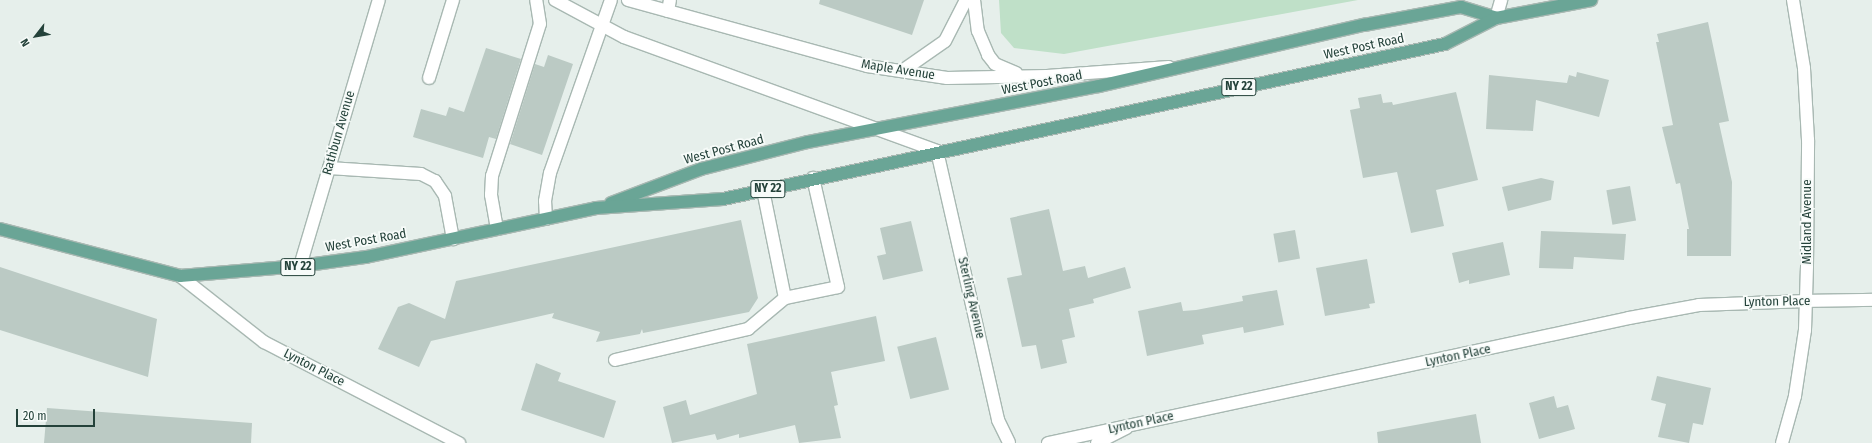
<!DOCTYPE html>
<html>
<head>
<meta charset="utf-8">
<style>
	body { margin:0 }
	#map { position:relative; width:1872px; height:443px; overflow:hidden; background:#e6efeb; font-family:"Fira Sans Condensed",sans-serif }
	div>[style] { position:absolute }
	.green>* { inset:0; background:#bfe0c8 }
	.building>* { inset:0; background:#bbcac4; transform-origin:0 0 }
	.roads { filter:drop-shadow(1px 0 #a8b8b2) drop-shadow(-1px 0 #a8b8b2) drop-shadow(0 1px #a8b8b2) drop-shadow(0 -1px #a8b8b2) }
	.service>* { height:12px; margin:-6px; padding:0 6px; transform-origin:6px; border-radius:6px; background:#fff }
	.minor>* { height:12px; margin:-6px; padding:0 6px; transform-origin:6px; border-radius:6px; background:#fff }
	.tertiary>* { height:12px; margin:-6px; padding:0 6px; transform-origin:6px; border-radius:6px; background:#fff }
	.primary>* { height:12px; margin:-6px; padding:0 6px; transform-origin:6px; border-radius:6px; background:#6aa596 }
	span { translate:-50% -50%; white-space:nowrap; text-align:center; line-height:1.15; -webkit-text-stroke:3.5px #f7fbf9; paint-order:stroke }
	.shield-label span { padding:1px 3px; background:#f7fbf9; border:1px solid; border-radius:3px; -webkit-text-stroke-width:0 }
	.shield-label { font-size:12px; color:#24423a; font-weight:700 }
	.street-label { font-size:13px; color:#24423a }
	.north { position:absolute; left:16px; top:16px; width:40px; height:40px; -webkit-text-stroke:3px #f7fbf9; paint-order:stroke; rotate:239deg; font-size:11px; font-weight:700; line-height:16px; text-align:center; color:#24423a }
	.north::after { content:''; display:block; margin:auto; width:14px; height:18px; background:#24423a; clip-path:polygon(50% 0,100% 100%,50% 72%,0 100%) }
	.scale { position:absolute; left:16px; top:409px; width:79px; height:18px; box-sizing:border-box; border:2px solid #24423a; border-top:0; padding-left:5px; font-size:12px; line-height:14px; white-space:nowrap; color:#24423a; -webkit-text-stroke:3px #f7fbf9; paint-order:stroke }
</style>
</head>
<body>
<div id="map">
	<div class="green">
		<i style="clip-path:polygon(999px 0,1358px 0,1064px 54px,1014px 48px,1001px 33px)"></i>
	</div>
	<div class="building">
		<i style="clip-path:polygon(820px 0,924px 0,912px 35px,819px 4px)"></i>
		<i style="clip-path:polygon(1708px 22px,1729px 121px,1719px 123px,1732px 182px,1731px 256px,1687px 256px,1687px 229px,1689px 229px,1680px 183px,1676px 184px,1662px 127px,1673px 125px,1656px 42px,1659px 42px,1657px 34px)"></i>
		<i style="clip-path:polygon(486px 48px,521px 59px,496px 139px,489px 137px,483px 158px,413px 137px,421px 109px,446px 116px,449px 107px,464px 112px)"></i>
		<i style="clip-path:polygon(548px 55px,573px 64px,542px 155px,510px 144px,535px 64px,544px 67px)"></i>
		<i style="clip-path:polygon(1577px 72px,1609px 80px,1599px 117px,1536px 100px,1533px 131px,1486px 129px,1489px 75px,1567px 83px,1569px 75px,1576px 77px)"></i>
		<i style="clip-path:polygon(1456px 92px,1478px 180px,1436px 190px,1444px 226px,1411px 233px,1397px 172px,1363px 178px,1350px 110px,1360px 108px,1358px 98px,1381px 94px,1383px 103px,1392px 102px,1393px 105px)"></i>
		<i style="clip-path:polygon(1541px 178px,1554px 181px,1551px 200px,1508px 211px,1502px 187px)"></i>
		<i style="left:1630px;top:186px;width:35px;height:24px;rotate:80deg"></i>
		<i style="clip-path:polygon(1049px 209px,1063px 271px,1085px 266px,1088px 278px,1125px 267px,1131px 288px,1093px 299px,1094px 303px,1069px 309px,1075px 337px,1062px 340px,1067px 363px,1041px 369px,1036px 345px,1022px 347px,1007px 278px,1022px 275px,1010px 218px)"></i>
		<i style="clip-path:polygon(741px 220px,758px 298px,749px 312px,643px 333px,642px 329px,640px 334px,596px 342px,600px 332px,552px 318px,554px 313px,431px 341px,419px 367px,378px 349px,398px 307px,409px 303px,445px 319px,456px 281px)"></i>
		<i style="clip-path:polygon(911px 221px,923px 271px,883px 280px,877px 256px,886px 254px,880px 228px)"></i>
		<i style="left:1295px;top:230px;width:29px;height:22px;rotate:80deg"></i>
		<i style="clip-path:polygon(1541px 231px,1626px 234px,1624px 260px,1574px 257px,1573px 269px,1539px 268px)"></i>
		<i style="clip-path:polygon(1503px 242px,1510px 275px,1469px 284px,1469px 280px,1459px 283px,1452px 253px)"></i>
		<i style="clip-path:polygon(1367px 259px,1375px 303px,1369px 304px,1370px 308px,1325px 316px,1316px 268px)"></i>
		<i style="clip-path:polygon(0 267px,157px 319px,148px 377px,0 330px)"></i>
		<i style="clip-path:polygon(1277px 290px,1284px 325px,1244px 333px,1243px 327px,1202px 335px,1204px 344px,1147px 356px,1138px 311px,1181px 302px,1183px 311px,1196px 310px,1243px 301px,1242px 296px)"></i>
		<i style="clip-path:polygon(876px 316px,885px 361px,831px 372px,838px 405px,834px 406px,841px 438px,799px 443px,795px 425px,739px 438px,739px 434px,717px 440px,715px 434px,672px 443px,663px 407px,686px 400px,690px 415px,757px 394px,747px 344px)"></i>
		<i style="left:936px;top:337px;width:54px;height:40px;rotate:76deg"></i>
		<i style="clip-path:polygon(536px 363px,561px 373px,558px 381px,616px 401px,604px 438px,521px 410px)"></i>
		<i style="clip-path:polygon(1657px 376px,1711px 388px,1703px 425px,1693px 423px,1689px 443px,1658px 437px,1666px 404px,1651px 400px)"></i>
		<i style="clip-path:polygon(1554px 396px,1557px 408px,1568px 405px,1575px 429px,1539px 439px,1529px 403px)"></i>
		<i style="clip-path:polygon(47px 408px,252px 423px,251px 443px,44px 443px)"></i>
		<i style="clip-path:polygon(1476px 414px,1481px 443px,1378px 443px,1377px 432px)"></i>
	</div>
	<div class="roads">
		<div class="service">
			<i style="left:429px;top:78px;width:82px;rotate:-72.9deg"></i>
			<i style="left:329px;top:168px;width:92px;rotate:3.7deg"></i>
			<i style="left:421px;top:174px;width:16px;rotate:27deg"></i>
			<i style="left:435px;top:181px;width:18px;rotate:56deg"></i>
			<i style="left:445px;top:196px;width:44px;rotate:79.5deg"></i>
			<i style="left:763px;top:190px;width:110px;rotate:78.5deg"></i>
			<i style="left:546px;top:219px;width:18px;rotate:-93deg"></i>
			<i style="left:545px;top:201px;width:28px;rotate:-80deg"></i>
			<i style="left:550px;top:173px;width:183px;rotate:-70.6deg"></i>
			<i style="left:497px;top:229px;width:35px;rotate:-100deg"></i>
			<i style="left:491px;top:195px;width:19px;rotate:-87deg"></i>
			<i style="left:492px;top:176px;width:159px;rotate:-72.5deg"></i>
			<i style="left:540px;top:24px;width:24px;rotate:-99deg"></i>
			<i style="left:615px;top:360px;width:137px;rotate:-13.1deg"></i>
			<i style="left:748px;top:329px;width:48px;rotate:-40deg"></i>
			<i style="left:785px;top:298px;width:54px;rotate:-11.7deg"></i>
			<i style="left:838px;top:287px;width:112px;rotate:-102.9deg"></i>
		</div>
		<div class="minor">
			<i style="left:668px;top:11px;width:11px;rotate:-80deg"></i>
			<i style="left:1806px;top:301px;width:66px;rotate:-0.9deg"></i>
			<i style="left:1097px;top:443px;width:33px;rotate:-27deg"></i>
		</div>
		<div class="tertiary">
			<i style="left:555px;top:0;width:78px;rotate:28.2deg"></i>
			<i style="left:624px;top:37px;width:333px;rotate:20deg"></i>
			<i style="left:937px;top:151px;width:276px;rotate:77.2deg"></i>
			<i style="left:998px;top:420px;width:25px;rotate:64deg"></i>
			<i style="left:628px;top:0;width:248px;rotate:15.4deg"></i>
			<i style="left:867px;top:66px;width:81px;rotate:8.5deg"></i>
			<i style="left:947px;top:78px;width:100px;rotate:-1.1deg"></i>
			<i style="left:1047px;top:76px;width:122px;rotate:-4.2deg"></i>
			<i style="left:974px;top:0;width:31px;rotate:83deg"></i>
			<i style="left:978px;top:31px;width:26px;rotate:67deg"></i>
			<i style="left:988px;top:55px;width:11px;rotate:52deg"></i>
			<i style="left:995px;top:64px;width:23px;rotate:23deg"></i>
			<i style="left:1496px;top:18px;width:19px;rotate:-74deg"></i>
			<i style="left:902px;top:71px;width:52px;rotate:-34.9deg"></i>
			<i style="left:945px;top:41px;width:46px;rotate:-62.9deg"></i>
			<i style="left:300px;top:266px;width:277px;rotate:-73.5deg"></i>
			<i style="left:180px;top:276px;width:107px;rotate:38.2deg"></i>
			<i style="left:264px;top:342px;width:220px;rotate:27.4deg"></i>
			<i style="left:1048px;top:443px;width:594px;rotate:-12.14deg"></i>
			<i style="left:1629px;top:318px;width:71px;rotate:-10.5deg"></i>
			<i style="left:1699px;top:305px;width:107px;rotate:-2.1deg"></i>
			<i style="left:1782px;top:443px;width:49px;rotate:-74.5deg"></i>
			<i style="left:1795px;top:396px;width:67px;rotate:-81.4deg"></i>
			<i style="left:1805px;top:330px;width:64px;rotate:-88.2deg"></i>
			<i style="left:1807px;top:266px;width:126px;rotate:-89.5deg"></i>
			<i style="left:1808px;top:140px;width:72px;rotate:-93.2deg"></i>
			<i style="left:1804px;top:68px;width:69px;rotate:-99.2deg"></i>
		</div>
		<div class="primary">
			<i style="left:611px;top:203px;width:96px;rotate:-20.7deg"></i>
			<i style="left:701px;top:169px;width:110px;rotate:-14.2deg"></i>
			<i style="left:808px;top:142px;width:296px;rotate:-10.9deg"></i>
			<i style="left:1099px;top:86px;width:272px;rotate:-13deg"></i>
			<i style="left:1364px;top:25px;width:99px;rotate:-10.5deg"></i>
			<i style="left:1461px;top:7px;width:37px;rotate:17deg"></i>
			<i style="left:0;top:229px;width:186px;rotate:14.6deg"></i>
			<i style="left:180px;top:276px;width:120px;rotate:-4.8deg"></i>
			<i style="left:300px;top:266px;width:67px;rotate:-7.8deg"></i>
			<i style="left:366px;top:257px;width:235px;rotate:-12deg"></i>
			<i style="left:596px;top:208px;width:127px;rotate:-4.1deg"></i>
			<i style="left:723px;top:199px;width:738px;rotate:-12.12deg"></i>
			<i style="left:1445px;top:44px;width:57px;rotate:-27deg"></i>
			<i style="left:1496px;top:18px;width:97px;rotate:-10.7deg"></i>
		</div>
	</div>
	<div class="shield-label">
		<span style="left:1239px;top:87px">NY 22</span>
		<span style="left:768px;top:189px">NY 22</span>
		<span style="left:298px;top:267px">NY 22</span>
	</div>
	<div class="street-label">
		<span style="left:1364px;top:47px;rotate:-12deg">West Post Road</span>
		<span style="left:898px;top:70px;rotate:9deg">Maple Avenue</span>
		<span style="left:1042px;top:83px;rotate:-11deg">West Post Road</span>
		<span style="left:339px;top:133px;rotate:-74deg">Rathbun Avenue</span>
		<span style="left:724px;top:150px;rotate:-15deg">West Post Road</span>
		<span style="left:1807px;top:222px;rotate:-90deg">Midland Avenue</span>
		<span style="left:366px;top:241px;rotate:-10deg">West Post Road</span>
		<span style="left:971px;top:298px;rotate:77deg">Sterling Avenue</span>
		<span style="left:1777px;top:302px;rotate:-1deg">Lynton Place</span>
		<span style="left:1458px;top:356px;rotate:-12deg">Lynton Place</span>
		<span style="left:314px;top:368px;rotate:27deg">Lynton Place</span>
		<span style="left:1141px;top:423px;rotate:-12deg">Lynton Place</span>
	</div>
	<div class="north">N</div>
	<div class="scale">20 m</div>
</div>
</body>
</html>
